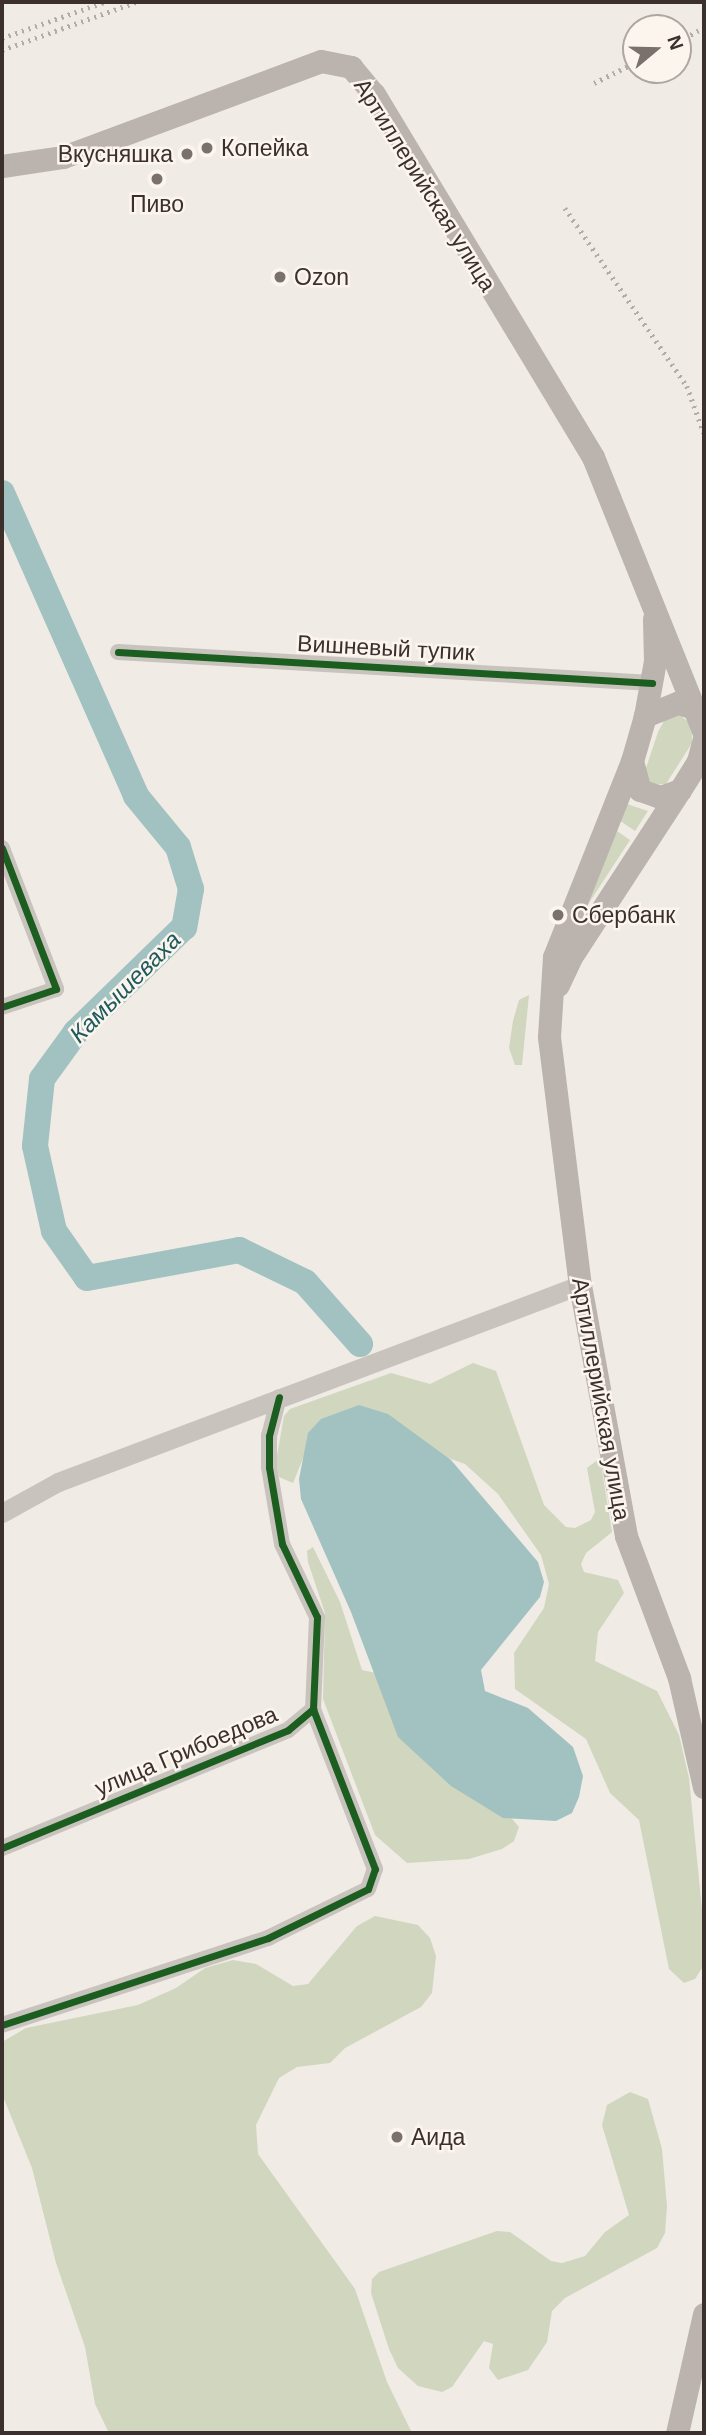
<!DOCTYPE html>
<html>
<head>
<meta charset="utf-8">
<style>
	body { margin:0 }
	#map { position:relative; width:706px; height:2435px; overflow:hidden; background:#f0ebe5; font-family:Arial,sans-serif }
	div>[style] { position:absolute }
	.green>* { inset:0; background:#d1d6bf }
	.water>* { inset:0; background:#a1c2c1 }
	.river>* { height:26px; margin:-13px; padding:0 13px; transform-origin:13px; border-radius:13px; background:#a1c2c1 }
	.minor>* { height:16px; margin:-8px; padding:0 8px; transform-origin:8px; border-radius:8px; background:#c9c3be }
	.tertiary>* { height:19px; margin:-9.5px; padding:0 9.5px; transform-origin:9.5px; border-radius:9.5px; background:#c9c3be }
	.secondary>* { height:23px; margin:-11.5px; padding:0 11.5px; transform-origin:11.5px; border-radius:11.5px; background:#bab3ae }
	.rail>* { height:4.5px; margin-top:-2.25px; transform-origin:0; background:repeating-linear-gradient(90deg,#b1aca8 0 2px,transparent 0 7px) }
	.cycleway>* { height:7px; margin:-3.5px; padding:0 3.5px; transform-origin:3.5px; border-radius:3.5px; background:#1b5e20 }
	.dots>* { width:19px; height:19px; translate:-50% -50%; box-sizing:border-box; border:4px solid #fbf5ee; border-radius:50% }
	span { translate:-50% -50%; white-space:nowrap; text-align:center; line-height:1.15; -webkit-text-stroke:5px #fbf5ee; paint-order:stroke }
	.poi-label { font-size:23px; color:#3b302b }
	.left { translate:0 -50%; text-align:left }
	.right { translate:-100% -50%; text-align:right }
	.street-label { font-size:23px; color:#3b302b }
	.water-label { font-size:24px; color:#1f5a5e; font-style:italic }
	.frame { position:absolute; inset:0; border:4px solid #3b302b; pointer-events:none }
	.north { position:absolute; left:622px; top:14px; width:70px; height:70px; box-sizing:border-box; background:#fbf5ee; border:2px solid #aea6a0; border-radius:50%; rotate:71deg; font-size:19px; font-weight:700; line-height:28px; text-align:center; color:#3b302b }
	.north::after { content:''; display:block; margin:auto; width:24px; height:32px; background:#7a716c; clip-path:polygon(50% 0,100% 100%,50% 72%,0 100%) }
</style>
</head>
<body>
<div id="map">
	<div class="green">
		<i style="clip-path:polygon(680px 715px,692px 725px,692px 743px,666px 784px,648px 785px,644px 774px,658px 732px,665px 719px)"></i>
		<i style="clip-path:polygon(627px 804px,648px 811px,635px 831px,619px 820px)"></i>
		<i style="clip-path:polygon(617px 831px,630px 840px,585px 909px,583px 907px)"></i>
		<i style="clip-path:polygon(529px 995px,522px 1065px,515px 1065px,509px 1048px,513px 1021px,519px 1000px)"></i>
		<i style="clip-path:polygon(473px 1363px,496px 1371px,544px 1505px,566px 1527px,575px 1528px,591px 1520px,595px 1512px,587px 1468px,600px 1458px,612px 1532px,586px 1553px,581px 1564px,584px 1572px,618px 1580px,624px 1593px,598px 1632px,595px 1661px,657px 1691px,679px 1735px,689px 1778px,704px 1930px,704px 1965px,695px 1979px,684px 1983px,669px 1969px,639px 1820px,610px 1793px,586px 1739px,515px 1689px,514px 1653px,544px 1608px,549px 1584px,541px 1555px,498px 1494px,465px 1464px,415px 1446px,311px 1439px,293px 1483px,279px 1477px,276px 1461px,284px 1416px,290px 1409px,391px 1373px,430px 1384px)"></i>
		<i style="clip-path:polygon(313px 1547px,340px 1602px,362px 1670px,390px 1676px,519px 1827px,514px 1841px,502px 1849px,469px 1859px,407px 1863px,375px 1835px,323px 1699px,325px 1613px,308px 1562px,307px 1551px)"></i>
		<i style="clip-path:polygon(375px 1916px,418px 1925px,430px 1938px,436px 1956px,432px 1993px,421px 2007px,345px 2048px,330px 2063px,297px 2067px,279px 2078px,256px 2125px,258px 2154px,355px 2289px,387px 2382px,412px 2433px,109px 2433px,95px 2404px,85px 2347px,56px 2263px,32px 2168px,2px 2094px,2px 2042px,26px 2028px,138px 2005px,176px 1988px,205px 1968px,233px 1960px,256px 1964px,293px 1986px,308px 1984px,357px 1926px)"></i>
		<i style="clip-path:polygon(630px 2092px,648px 2099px,662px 2149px,667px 2206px,665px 2233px,657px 2248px,565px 2298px,552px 2311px,547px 2342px,528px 2370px,498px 2380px,489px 2368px,493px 2344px,484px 2341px,452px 2387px,442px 2392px,418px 2386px,398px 2368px,389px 2349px,371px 2293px,372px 2279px,379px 2272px,497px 2231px,510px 2232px,551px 2261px,562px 2263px,585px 2256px,605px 2232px,629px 2215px,602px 2125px,607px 2105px)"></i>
	</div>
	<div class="water">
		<i style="clip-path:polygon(359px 1405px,388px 1414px,451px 1460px,538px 1562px,544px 1582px,540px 1597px,481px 1670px,485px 1691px,528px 1708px,573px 1747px,583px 1776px,579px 1797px,572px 1813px,556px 1821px,503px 1818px,451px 1786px,398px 1737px,351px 1612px,301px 1499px,299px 1479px,308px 1433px,321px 1419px)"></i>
	</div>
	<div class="river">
		<i style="left:2px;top:493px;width:331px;rotate:66.1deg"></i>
		<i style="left:136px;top:796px;width:66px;rotate:50.5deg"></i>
		<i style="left:178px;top:847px;width:44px;rotate:72.8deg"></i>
		<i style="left:191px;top:889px;width:39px;rotate:100deg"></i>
		<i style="left:184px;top:927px;width:151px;rotate:135.8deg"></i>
		<i style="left:76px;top:1032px;width:58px;rotate:125.9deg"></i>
		<i style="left:42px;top:1079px;width:67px;rotate:96deg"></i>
		<i style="left:35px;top:1146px;width:87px;rotate:77.4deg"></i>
		<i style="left:54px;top:1231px;width:57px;rotate:54.9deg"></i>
		<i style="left:87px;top:1278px;width:155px;rotate:-10.4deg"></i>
		<i style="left:239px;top:1250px;width:73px;rotate:25.9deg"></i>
		<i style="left:305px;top:1282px;width:83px;rotate:48.4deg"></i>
	</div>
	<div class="minor">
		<i style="left:118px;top:652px;width:535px;rotate:3.32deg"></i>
		<i style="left:2px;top:848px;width:151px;rotate:69deg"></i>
		<i style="left:56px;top:989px;width:57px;rotate:161.6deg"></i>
		<i style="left:2px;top:1848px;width:309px;rotate:-22.4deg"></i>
		<i style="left:288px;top:1730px;width:33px;rotate:-40deg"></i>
		<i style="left:313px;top:1709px;width:92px;rotate:-87.5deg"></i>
		<i style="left:317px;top:1617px;width:81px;rotate:-115.6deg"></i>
		<i style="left:282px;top:1544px;width:78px;rotate:-99.6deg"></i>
		<i style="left:269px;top:1467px;width:31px;rotate:-90deg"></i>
		<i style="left:269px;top:1436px;width:40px;rotate:-75.6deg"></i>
		<i style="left:2px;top:2025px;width:280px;rotate:-18.1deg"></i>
		<i style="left:268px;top:1938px;width:111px;rotate:-26.1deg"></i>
		<i style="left:368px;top:1889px;width:21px;rotate:-71deg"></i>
		<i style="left:375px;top:1869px;width:172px;rotate:-111.2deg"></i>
	</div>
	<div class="tertiary">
		<i style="left:2px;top:1513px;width:64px;rotate:-29deg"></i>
		<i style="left:58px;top:1482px;width:558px;rotate:-20.68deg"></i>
	</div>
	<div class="secondary">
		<i style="left:2px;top:166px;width:62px;rotate:-8.4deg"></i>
		<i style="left:63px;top:157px;width:275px;rotate:-20.4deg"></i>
		<i style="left:321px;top:61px;width:31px;rotate:11deg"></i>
		<i style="left:351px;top:67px;width:35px;rotate:50deg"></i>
		<i style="left:374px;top:94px;width:424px;rotate:58.9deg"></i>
		<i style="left:593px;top:457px;width:297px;rotate:68.1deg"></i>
		<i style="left:704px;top:711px;width:28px;rotate:-163deg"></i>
		<i style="left:677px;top:703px;width:35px;rotate:158deg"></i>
		<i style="left:645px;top:716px;width:47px;rotate:106.1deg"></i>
		<i style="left:632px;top:761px;width:30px;rotate:75deg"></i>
		<i style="left:640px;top:790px;width:21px;rotate:19deg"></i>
		<i style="left:660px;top:797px;width:21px;rotate:-19deg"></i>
		<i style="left:680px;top:790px;width:34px;rotate:-58deg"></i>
		<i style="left:698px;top:761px;width:23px;rotate:-75deg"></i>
		<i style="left:645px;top:716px;width:56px;rotate:-79.7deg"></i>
		<i style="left:655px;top:661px;width:42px;rotate:-91.4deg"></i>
		<i style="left:632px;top:761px;width:211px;rotate:111.7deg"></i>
		<i style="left:554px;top:957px;width:80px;rotate:93.6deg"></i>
		<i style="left:549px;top:1037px;width:250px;rotate:82.9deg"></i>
		<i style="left:580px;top:1285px;width:255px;rotate:79.6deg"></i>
		<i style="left:626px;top:1536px;width:152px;rotate:69.5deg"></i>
		<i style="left:679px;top:1678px;width:112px;rotate:77.1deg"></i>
		<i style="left:558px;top:985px;width:31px;rotate:-65deg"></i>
		<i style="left:571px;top:957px;width:199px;rotate:-56.9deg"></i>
		<i style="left:677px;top:2433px;width:122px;rotate:-77.2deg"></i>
	</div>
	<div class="rail">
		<i style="left:2px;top:38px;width:108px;rotate:-19.4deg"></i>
		<i style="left:678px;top:41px;width:29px;rotate:-27deg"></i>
		<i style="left:2px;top:50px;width:142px;rotate:-19.7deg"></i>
		<i style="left:594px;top:83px;width:47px;rotate:-26.6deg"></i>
		<i style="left:565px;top:208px;width:216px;rotate:55.6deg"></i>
		<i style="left:687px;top:386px;width:50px;rotate:70.1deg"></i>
	</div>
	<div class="cycleway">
		<i style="left:118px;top:652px;width:535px;rotate:3.32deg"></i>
		<i style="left:2px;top:848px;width:151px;rotate:69deg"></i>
		<i style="left:56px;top:989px;width:57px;rotate:161.6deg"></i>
		<i style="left:2px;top:1848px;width:309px;rotate:-22.4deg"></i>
		<i style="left:288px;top:1730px;width:33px;rotate:-40deg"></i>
		<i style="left:313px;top:1709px;width:92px;rotate:-87.5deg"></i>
		<i style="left:317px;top:1617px;width:81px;rotate:-115.6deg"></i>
		<i style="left:282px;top:1544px;width:78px;rotate:-99.6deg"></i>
		<i style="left:269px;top:1467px;width:31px;rotate:-90deg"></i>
		<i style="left:269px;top:1436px;width:40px;rotate:-75.6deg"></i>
		<i style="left:2px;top:2025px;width:280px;rotate:-18.1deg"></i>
		<i style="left:268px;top:1938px;width:111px;rotate:-26.1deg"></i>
		<i style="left:368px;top:1889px;width:21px;rotate:-71deg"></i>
		<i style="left:375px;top:1869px;width:172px;rotate:-111.2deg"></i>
	</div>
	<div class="dots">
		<i style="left:207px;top:148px;background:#7a716c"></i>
		<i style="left:187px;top:154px;background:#7a716c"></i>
		<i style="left:157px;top:179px;background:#7a716c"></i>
		<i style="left:280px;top:277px;background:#7a716c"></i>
		<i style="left:558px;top:915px;background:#7a716c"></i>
		<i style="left:397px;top:2137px;background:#7a716c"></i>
	</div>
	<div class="poi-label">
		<span class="left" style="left:221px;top:148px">Копейка</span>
		<span class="right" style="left:173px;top:154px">Вкусняшка</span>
		<span style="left:157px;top:204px">Пиво</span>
		<span class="left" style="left:294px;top:277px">Ozon</span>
		<span class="left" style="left:572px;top:915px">Сбербанк</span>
		<span class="left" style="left:411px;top:2137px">Аида</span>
	</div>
	<div class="street-label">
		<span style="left:425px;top:185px;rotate:58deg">Артиллерийская улица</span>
		<span style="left:386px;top:648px;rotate:3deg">Вишневый тупик</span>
		<span style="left:601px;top:1399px;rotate:80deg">Артиллерийская улица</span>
		<span style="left:186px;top:1751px;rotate:-23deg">улица Грибоедова</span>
	</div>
	<div class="water-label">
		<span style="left:125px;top:987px;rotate:-45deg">Камышеваха</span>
	</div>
	<div class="frame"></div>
	<div class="north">N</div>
</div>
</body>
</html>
